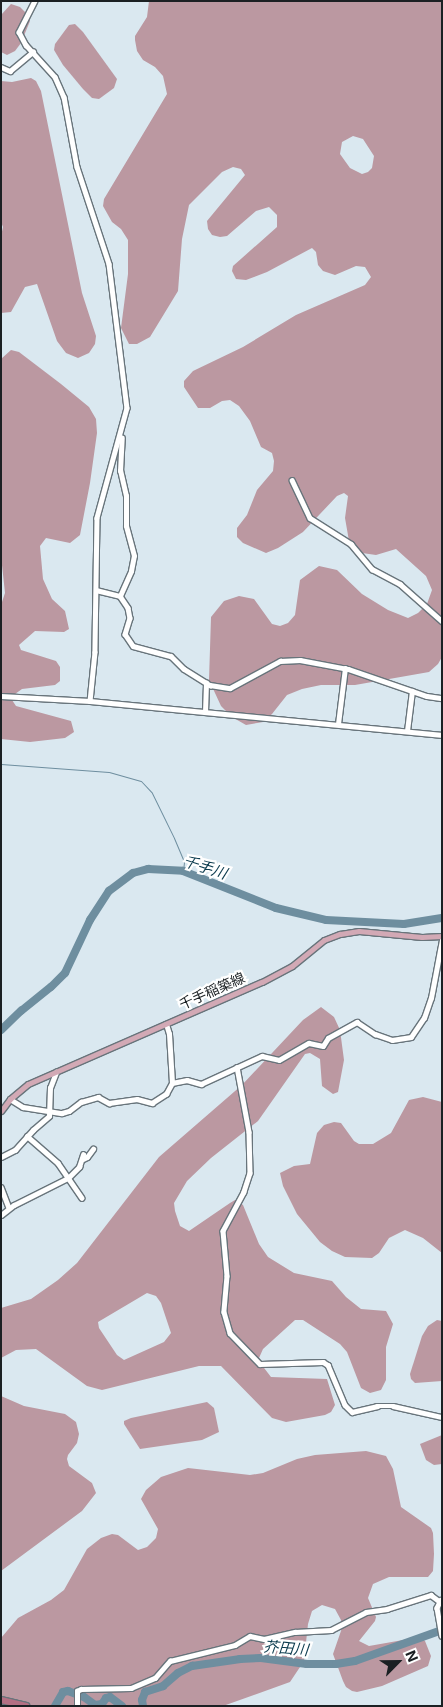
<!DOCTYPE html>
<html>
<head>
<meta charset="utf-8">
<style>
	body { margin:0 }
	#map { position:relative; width:443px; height:1707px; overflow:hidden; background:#dae8f0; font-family:Inter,"Noto Sans JP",sans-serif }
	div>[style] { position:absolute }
	.forest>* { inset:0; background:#bb98a1 }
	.stream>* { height:1px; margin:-0.5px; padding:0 0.5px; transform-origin:0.5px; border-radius:0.5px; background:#6e8e9f }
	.river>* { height:8px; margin:-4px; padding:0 4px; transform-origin:4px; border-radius:4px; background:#6e8e9f }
	.roads { filter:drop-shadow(1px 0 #68747b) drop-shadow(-1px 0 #68747b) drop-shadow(0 1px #68747b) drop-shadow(0 -1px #68747b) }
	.minor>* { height:4.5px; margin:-2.25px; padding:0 2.25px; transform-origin:2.25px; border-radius:2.25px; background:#fff }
	.major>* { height:5px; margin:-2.5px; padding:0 2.5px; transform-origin:2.5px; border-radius:2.5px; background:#d2a9b5 }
	.highway>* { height:6px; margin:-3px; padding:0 3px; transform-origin:3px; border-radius:3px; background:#b47084 }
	span { translate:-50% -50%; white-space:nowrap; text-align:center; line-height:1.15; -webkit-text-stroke:4.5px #fff; paint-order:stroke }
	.street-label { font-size:14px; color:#1b2023 }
	.water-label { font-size:15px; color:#0c3b4e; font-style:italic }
	.frame { position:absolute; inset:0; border:2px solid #1b2023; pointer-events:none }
	.north { position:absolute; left:373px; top:1637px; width:50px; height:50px; -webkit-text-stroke:4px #fff; paint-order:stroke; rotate:67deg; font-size:14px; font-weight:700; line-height:20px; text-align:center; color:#1b2023 }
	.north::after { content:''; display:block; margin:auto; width:18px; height:22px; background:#1b2023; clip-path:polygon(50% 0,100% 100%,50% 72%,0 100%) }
</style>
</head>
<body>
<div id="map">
	<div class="forest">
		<i style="clip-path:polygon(evenodd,149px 1px,442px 1px,442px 657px,438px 664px,429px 672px,355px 685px,321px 685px,302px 689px,287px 695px,272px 714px,263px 722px,246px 725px,232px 717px,221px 706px,209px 680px,211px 617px,224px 601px,239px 596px,254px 599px,272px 624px,280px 626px,288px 623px,295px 615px,300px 580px,319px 566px,337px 570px,362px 594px,388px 610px,408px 618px,418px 613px,427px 604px,432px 590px,426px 576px,396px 549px,376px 555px,362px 553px,354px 548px,349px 541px,345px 518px,348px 496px,344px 493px,337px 496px,303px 532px,278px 548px,266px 553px,243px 543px,237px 537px,237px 528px,247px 515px,257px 490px,273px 471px,274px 461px,272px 453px,261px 447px,250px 421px,239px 406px,230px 400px,222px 401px,210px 408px,198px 408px,184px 387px,184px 381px,193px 371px,243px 347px,296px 315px,365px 285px,371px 277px,365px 267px,356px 266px,335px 275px,323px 271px,318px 265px,316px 252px,312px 248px,267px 272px,246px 280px,236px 279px,232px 271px,233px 266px,277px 227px,277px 215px,269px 207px,256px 211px,227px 236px,220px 237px,212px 235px,208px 229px,207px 221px,245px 175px,241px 169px,233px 167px,222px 172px,189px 205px,182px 239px,178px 291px,150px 337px,137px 344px,129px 344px,121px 328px,128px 274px,128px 240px,121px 229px,112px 222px,103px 206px,104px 199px,167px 94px,163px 76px,155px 67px,143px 60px,137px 51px,135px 40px,135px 36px,147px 17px,149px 1px,353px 136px,363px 139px,374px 156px,372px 168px,368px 172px,362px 174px,350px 168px,340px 154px,342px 142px,353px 136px)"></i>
		<i style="clip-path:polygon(11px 4px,20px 7px,27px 14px,30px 21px,21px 43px,15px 51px,7px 55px,1px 52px,1px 15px)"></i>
		<i style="clip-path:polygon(75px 24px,83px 32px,117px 79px,114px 88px,99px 99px,92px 98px,83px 89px,63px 65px,54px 50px,55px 44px,69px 25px)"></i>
		<i style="clip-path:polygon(31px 78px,36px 81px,41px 91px,82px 293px,96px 336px,95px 344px,89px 353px,78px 358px,66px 353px,57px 341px,37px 284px,25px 287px,11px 312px,1px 313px,1px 236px,3px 227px,1px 222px,1px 81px,12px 82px)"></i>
		<i style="clip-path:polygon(11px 350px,19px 352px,61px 384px,89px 407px,96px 419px,97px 433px,90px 483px,80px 535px,70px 543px,46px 538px,40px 546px,43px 579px,52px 599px,65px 611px,69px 629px,64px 632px,35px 631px,19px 645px,21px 650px,56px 661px,60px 667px,60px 681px,55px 685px,22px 689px,15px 694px,12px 700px,16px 706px,71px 721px,74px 732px,65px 738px,30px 742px,1px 739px,1px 605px,5px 593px,1px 556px,1px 359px)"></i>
		<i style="clip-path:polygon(evenodd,321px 1007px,334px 1017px,340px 1030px,344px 1060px,338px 1092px,333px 1094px,322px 1086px,320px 1059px,310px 1053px,305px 1054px,258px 1121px,211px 1158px,187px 1181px,174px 1203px,175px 1211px,180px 1226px,189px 1231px,230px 1203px,235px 1200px,239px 1202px,243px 1205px,259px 1244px,268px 1257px,294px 1273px,332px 1281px,346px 1297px,361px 1309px,386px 1311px,393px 1324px,386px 1347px,386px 1380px,381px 1390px,370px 1393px,361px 1388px,347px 1352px,340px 1344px,303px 1320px,295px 1320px,263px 1349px,259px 1358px,261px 1364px,271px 1377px,327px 1379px,335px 1405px,331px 1412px,325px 1415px,286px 1422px,272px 1418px,221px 1366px,199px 1366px,102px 1390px,87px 1386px,36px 1349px,16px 1350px,1px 1358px,1px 1308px,31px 1299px,58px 1280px,77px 1263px,159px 1157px,242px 1085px,303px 1020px,321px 1007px,147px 1293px,156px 1296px,161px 1303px,171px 1333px,164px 1342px,124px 1360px,117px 1355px,99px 1328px,98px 1322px,147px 1293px)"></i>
		<i style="clip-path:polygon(423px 1097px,442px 1102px,442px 1253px,423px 1238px,405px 1230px,389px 1238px,379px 1253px,372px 1258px,345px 1257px,332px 1251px,320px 1242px,297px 1214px,283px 1186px,280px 1173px,294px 1166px,310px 1164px,317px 1133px,324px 1125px,334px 1122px,341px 1123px,354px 1141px,359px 1144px,373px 1144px,391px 1133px,409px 1100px)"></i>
		<i style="clip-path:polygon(437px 1320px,442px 1321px,442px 1381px,415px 1383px,411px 1379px,410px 1374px,422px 1336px,428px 1326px)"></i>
		<i style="clip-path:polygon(1px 1396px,24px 1406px,65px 1414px,76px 1422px,79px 1434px,77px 1443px,68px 1455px,67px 1459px,69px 1466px,92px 1483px,96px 1493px,82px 1511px,1px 1571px)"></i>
		<i style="clip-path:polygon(207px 1402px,214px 1408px,219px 1432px,202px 1440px,140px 1449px,124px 1424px,124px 1421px,131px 1418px)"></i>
		<i style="clip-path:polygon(442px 1435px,442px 1464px,434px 1465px,426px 1460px,420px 1444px)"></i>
		<i style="clip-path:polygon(366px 1451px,386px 1456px,393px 1469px,401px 1507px,431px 1528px,433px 1533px,434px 1554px,433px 1571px,428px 1577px,389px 1577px,373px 1584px,368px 1598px,376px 1617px,375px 1621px,359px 1641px,369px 1646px,420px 1637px,425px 1641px,431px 1656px,428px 1666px,382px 1686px,357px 1692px,352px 1691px,346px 1687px,343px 1681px,333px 1654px,342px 1628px,341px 1620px,335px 1609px,322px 1605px,312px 1611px,308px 1624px,304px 1661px,290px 1682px,223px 1706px,1px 1706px,1px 1638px,18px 1618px,51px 1600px,64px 1590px,87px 1549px,101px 1538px,112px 1534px,118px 1535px,138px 1550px,147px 1547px,156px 1538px,158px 1529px,141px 1499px,146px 1490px,161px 1477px,188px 1468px,250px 1475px,263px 1473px,297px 1459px,315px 1455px)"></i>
	</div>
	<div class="stream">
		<i style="left:1px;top:764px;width:108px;rotate:4.2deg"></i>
		<i style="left:109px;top:772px;width:33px;rotate:16deg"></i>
		<i style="left:141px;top:781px;width:16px;rotate:47deg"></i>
		<i style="left:152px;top:793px;width:50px;rotate:63.9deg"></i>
		<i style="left:174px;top:838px;width:26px;rotate:67deg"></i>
		<i style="left:184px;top:862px;width:9px;rotate:96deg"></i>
	</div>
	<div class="river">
		<i style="left:1px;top:1030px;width:28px;rotate:-44deg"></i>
		<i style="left:21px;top:1011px;width:38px;rotate:-39deg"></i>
		<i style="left:51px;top:987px;width:20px;rotate:-45deg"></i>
		<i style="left:65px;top:973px;width:59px;rotate:-64.7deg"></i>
		<i style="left:90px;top:920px;width:35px;rotate:-57deg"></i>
		<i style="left:109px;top:891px;width:30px;rotate:-37deg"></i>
		<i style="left:133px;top:873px;width:16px;rotate:-15deg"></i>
		<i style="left:148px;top:869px;width:35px;rotate:3deg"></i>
		<i style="left:183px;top:871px;width:100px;rotate:21.7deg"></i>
		<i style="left:276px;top:908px;width:51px;rotate:13.5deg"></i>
		<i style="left:326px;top:920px;width:78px;rotate:2.9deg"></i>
		<i style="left:404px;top:924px;width:38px;rotate:-9deg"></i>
		<i style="left:55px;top:1706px;width:16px;rotate:-60deg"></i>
		<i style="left:63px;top:1692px;width:5px;rotate:-11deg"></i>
		<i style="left:68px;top:1691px;width:17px;rotate:21deg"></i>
		<i style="left:84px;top:1697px;width:14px;rotate:36deg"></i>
		<i style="left:95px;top:1705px;width:7px;rotate:-8deg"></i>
		<i style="left:102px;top:1704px;width:7px;rotate:-56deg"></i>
		<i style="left:106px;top:1698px;width:4px;rotate:-14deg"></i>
		<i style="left:110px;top:1697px;width:15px;rotate:37deg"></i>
		<i style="left:143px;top:1706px;width:6px;rotate:-99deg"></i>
		<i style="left:142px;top:1700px;width:9px;rotate:-69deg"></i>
		<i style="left:145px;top:1692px;width:19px;rotate:-18deg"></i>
		<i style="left:163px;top:1686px;width:20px;rotate:-41deg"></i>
		<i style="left:178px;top:1673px;width:16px;rotate:-27deg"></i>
		<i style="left:192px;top:1666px;width:49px;rotate:-8.3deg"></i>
		<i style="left:240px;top:1659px;width:21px;rotate:-3deg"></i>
		<i style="left:261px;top:1658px;width:46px;rotate:7.4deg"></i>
		<i style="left:307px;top:1664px;width:29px"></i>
		<i style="left:336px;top:1664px;width:19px;rotate:-9deg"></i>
		<i style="left:355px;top:1661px;width:92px;rotate:-19.6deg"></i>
	</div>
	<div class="roads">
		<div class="minor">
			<i style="left:35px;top:1px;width:35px;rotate:117deg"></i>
			<i style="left:19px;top:32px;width:15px;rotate:62deg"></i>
			<i style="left:26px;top:45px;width:43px;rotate:47.8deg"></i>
			<i style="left:55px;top:77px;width:22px;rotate:66deg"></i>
			<i style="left:64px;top:97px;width:71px;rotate:79.5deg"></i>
			<i style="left:77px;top:167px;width:102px;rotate:71.7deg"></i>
			<i style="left:109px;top:264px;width:145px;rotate:82.9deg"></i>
			<i style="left:127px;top:408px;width:114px;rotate:105.3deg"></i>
			<i style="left:97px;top:518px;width:134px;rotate:90.9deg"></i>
			<i style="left:95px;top:652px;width:49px;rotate:95.8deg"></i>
			<i style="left:1px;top:67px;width:10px;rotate:24deg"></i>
			<i style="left:10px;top:71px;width:30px;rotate:-40deg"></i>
			<i style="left:292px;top:480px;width:42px;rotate:64.7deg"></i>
			<i style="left:310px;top:518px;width:49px;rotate:32.4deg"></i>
			<i style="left:351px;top:544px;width:33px;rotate:50deg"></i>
			<i style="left:372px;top:569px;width:32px;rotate:28deg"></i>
			<i style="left:400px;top:584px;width:56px;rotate:41.4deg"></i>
			<i style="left:96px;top:590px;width:25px;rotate:14deg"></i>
			<i style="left:120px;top:596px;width:14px;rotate:56deg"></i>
			<i style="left:128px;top:608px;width:10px;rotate:79deg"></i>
			<i style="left:130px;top:618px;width:17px;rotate:107deg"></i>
			<i style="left:125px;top:634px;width:14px;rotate:56deg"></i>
			<i style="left:133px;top:646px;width:39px;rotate:15deg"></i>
			<i style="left:171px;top:656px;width:18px;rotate:45deg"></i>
			<i style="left:184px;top:669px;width:31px;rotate:32deg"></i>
			<i style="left:210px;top:685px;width:20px;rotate:9deg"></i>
			<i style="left:230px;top:688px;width:57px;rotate:-28.4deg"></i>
			<i style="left:280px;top:661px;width:20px;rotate:-3deg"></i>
			<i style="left:300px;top:660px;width:49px;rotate:10.6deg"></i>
			<i style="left:348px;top:669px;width:83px;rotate:18.9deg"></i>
			<i style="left:427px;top:696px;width:15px;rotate:8deg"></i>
			<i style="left:120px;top:596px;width:27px;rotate:-66deg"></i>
			<i style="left:131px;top:571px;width:15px;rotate:-79deg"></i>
			<i style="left:134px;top:556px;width:31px;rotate:-105deg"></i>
			<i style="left:126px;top:526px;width:30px;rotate:-90deg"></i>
			<i style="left:126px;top:496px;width:26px;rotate:-103deg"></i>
			<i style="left:120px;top:471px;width:33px;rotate:-87deg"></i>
			<i style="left:1px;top:696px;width:89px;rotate:3.2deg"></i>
			<i style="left:90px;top:701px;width:354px;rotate:5.5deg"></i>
			<i style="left:205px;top:712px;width:29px;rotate:-88deg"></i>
			<i style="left:338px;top:724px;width:56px;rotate:-82.9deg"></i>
			<i style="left:407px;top:731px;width:40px;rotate:-82.9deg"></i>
			<i style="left:237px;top:1067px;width:66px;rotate:79.5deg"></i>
			<i style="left:249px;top:1132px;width:41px;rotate:88.6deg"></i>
			<i style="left:250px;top:1173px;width:20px;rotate:108deg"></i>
			<i style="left:244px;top:1192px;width:44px;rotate:118.3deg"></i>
			<i style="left:223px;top:1231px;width:45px;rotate:84.9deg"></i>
			<i style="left:227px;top:1276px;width:36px;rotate:95deg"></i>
			<i style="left:224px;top:1312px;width:22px;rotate:74deg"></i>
			<i style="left:230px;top:1333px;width:43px;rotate:45.9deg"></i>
			<i style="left:260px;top:1364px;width:63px;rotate:-1.8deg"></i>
			<i style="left:323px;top:1362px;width:6px;rotate:31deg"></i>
			<i style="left:328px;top:1365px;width:43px;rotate:67deg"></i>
			<i style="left:345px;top:1405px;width:10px;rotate:45deg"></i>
			<i style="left:352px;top:1412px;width:26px;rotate:-13deg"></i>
			<i style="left:377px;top:1406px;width:16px"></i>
			<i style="left:393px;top:1406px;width:50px;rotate:12.7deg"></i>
			<i style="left:172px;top:1083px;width:15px;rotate:-11deg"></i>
			<i style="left:187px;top:1080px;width:15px;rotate:16deg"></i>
			<i style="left:201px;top:1084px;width:67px;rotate:-24.7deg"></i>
			<i style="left:262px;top:1056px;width:17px;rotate:13deg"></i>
			<i style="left:279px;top:1060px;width:34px;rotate:-30deg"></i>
			<i style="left:309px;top:1043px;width:14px;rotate:12deg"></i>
			<i style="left:323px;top:1046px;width:9px;rotate:-58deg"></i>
			<i style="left:328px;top:1038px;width:33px;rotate:-29deg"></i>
			<i style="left:357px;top:1022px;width:22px;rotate:34deg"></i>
			<i style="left:375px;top:1034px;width:18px;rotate:19deg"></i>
			<i style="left:392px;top:1040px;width:19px;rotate:-9deg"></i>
			<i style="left:411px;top:1037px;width:23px;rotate:-56deg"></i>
			<i style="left:424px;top:1018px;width:21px;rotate:-71deg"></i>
			<i style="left:431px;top:998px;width:59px;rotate:-79.3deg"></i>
			<i style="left:10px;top:1099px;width:15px;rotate:32deg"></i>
			<i style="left:23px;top:1107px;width:39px;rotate:9deg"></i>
			<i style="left:62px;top:1113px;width:7px;rotate:-16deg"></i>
			<i style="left:69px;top:1111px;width:15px;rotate:-37deg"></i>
			<i style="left:81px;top:1102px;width:18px;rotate:-16deg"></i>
			<i style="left:98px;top:1097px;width:13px;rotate:29deg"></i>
			<i style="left:109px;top:1103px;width:28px;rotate:-8deg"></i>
			<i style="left:137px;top:1099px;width:16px;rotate:15deg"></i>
			<i style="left:152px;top:1103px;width:17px;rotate:-33deg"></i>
			<i style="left:166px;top:1094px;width:13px;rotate:-61deg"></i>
			<i style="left:172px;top:1083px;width:49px;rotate:-93.5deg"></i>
			<i style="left:169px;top:1034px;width:10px;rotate:-107deg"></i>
			<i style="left:27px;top:1136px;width:41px;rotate:41.1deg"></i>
			<i style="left:58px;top:1163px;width:42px;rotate:55.6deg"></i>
			<i style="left:1px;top:1157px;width:16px;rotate:-27deg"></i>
			<i style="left:15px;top:1150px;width:27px;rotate:-48deg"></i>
			<i style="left:33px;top:1130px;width:21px;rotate:-41deg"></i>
			<i style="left:49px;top:1116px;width:28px;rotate:-88deg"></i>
			<i style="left:50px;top:1088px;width:17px;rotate:-69deg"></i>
			<i style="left:83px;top:1159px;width:4px;rotate:-27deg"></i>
			<i style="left:87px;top:1157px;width:10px;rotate:-53deg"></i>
			<i style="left:1px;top:1187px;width:22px;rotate:69deg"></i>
			<i style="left:1px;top:1215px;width:16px;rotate:-38deg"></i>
			<i style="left:14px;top:1205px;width:60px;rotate:-26.6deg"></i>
			<i style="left:68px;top:1178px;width:16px;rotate:-45deg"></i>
			<i style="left:79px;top:1167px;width:13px;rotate:-72deg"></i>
			<i style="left:441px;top:1600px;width:9px;rotate:117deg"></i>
			<i style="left:437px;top:1608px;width:28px;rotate:80deg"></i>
			<i style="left:77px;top:1706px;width:15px;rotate:-90deg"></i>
			<i style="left:77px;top:1691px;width:4px;rotate:-27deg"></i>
			<i style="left:81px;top:1689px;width:50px;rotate:-1.1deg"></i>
			<i style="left:131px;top:1688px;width:26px;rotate:-23deg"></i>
			<i style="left:155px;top:1678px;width:23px;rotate:-49deg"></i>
			<i style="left:170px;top:1661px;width:67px;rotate:-13.8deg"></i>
			<i style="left:235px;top:1645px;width:17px;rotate:-31deg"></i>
			<i style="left:250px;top:1636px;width:14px;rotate:12deg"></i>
			<i style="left:264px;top:1639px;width:32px;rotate:-13deg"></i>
			<i style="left:295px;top:1632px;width:36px;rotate:-3deg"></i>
			<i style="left:331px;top:1630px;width:39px;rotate:-27deg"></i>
			<i style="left:366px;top:1612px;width:21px;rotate:-8deg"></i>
			<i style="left:387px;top:1609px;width:46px;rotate:-17.7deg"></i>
			<i style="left:431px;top:1595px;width:10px;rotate:37deg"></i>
		</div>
		<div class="major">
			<i style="left:1px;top:1111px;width:15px;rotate:-53deg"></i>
			<i style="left:10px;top:1099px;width:23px;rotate:-40deg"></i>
			<i style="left:28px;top:1084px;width:255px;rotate:-23.6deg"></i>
			<i style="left:262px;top:982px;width:34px;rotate:-28deg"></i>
			<i style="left:292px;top:966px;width:41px;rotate:-39.1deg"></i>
			<i style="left:324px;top:940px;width:17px;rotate:-21deg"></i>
			<i style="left:340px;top:934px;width:19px;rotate:-9deg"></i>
			<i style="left:359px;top:931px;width:63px;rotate:5.4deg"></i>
			<i style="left:422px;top:937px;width:20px;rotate:-3deg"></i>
		</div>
		<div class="highway">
			<i style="left:1px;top:1700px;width:26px;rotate:13deg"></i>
		</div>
	</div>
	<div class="street-label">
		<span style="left:212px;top:991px;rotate:-24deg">千手稲築線</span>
	</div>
	<div class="water-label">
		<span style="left:205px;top:867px;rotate:18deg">千手川</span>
		<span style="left:286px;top:1648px;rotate:5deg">芥田川</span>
	</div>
	<div class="frame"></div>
	<div class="north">N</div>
</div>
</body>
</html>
